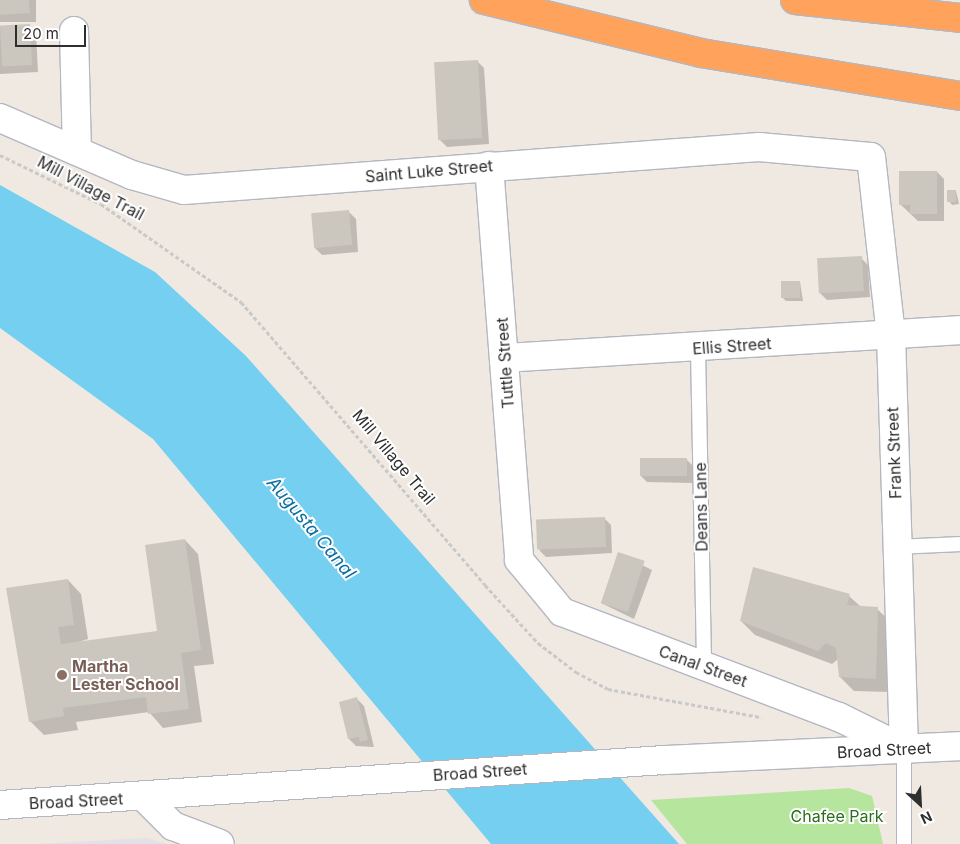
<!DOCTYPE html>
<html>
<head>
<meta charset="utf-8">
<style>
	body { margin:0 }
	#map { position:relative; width:960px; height:844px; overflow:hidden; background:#efe9e1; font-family:Inter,sans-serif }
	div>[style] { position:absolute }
	.industrial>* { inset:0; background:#e3e1e8 }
	.green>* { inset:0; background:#b6e59e }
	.water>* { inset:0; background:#75cff0 }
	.shadow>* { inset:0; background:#0003; transform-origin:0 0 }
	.building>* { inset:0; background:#cbc7bf; transform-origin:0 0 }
	.path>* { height:3px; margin-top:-1.5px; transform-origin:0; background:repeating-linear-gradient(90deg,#c9c9c9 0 4px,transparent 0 6.5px) }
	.roads { filter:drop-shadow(1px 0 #b4b7c1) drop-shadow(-1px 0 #b4b7c1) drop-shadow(0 1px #b4b7c1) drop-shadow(0 -1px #b4b7c1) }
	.service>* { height:14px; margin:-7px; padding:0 7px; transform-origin:7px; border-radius:7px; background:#fff }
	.minor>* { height:28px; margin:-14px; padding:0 14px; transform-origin:14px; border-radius:14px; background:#fff }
	.secondary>* { height:28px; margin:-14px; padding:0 14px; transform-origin:14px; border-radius:14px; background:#fff }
	.motorway>* { height:28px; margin:-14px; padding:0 14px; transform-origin:14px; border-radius:14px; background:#ffa35c }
	.dots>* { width:14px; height:14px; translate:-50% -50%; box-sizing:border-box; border:2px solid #fff; border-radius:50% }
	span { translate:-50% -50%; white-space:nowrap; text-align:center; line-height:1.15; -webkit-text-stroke:4px #fff; paint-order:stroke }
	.street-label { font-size:16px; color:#2e2e2e }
	.education-label { font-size:16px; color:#785e54; font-weight:700 }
	.left { translate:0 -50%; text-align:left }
	.park-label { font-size:16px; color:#2c6e1b }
	.water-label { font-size:18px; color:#0d6fa3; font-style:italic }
	.north { position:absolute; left:895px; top:779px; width:50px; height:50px; -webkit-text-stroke:4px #fff; paint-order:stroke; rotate:155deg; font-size:14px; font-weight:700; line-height:20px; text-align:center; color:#2e2e2e }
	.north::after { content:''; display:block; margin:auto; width:18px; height:22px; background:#2e2e2e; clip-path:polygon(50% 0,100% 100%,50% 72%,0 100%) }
	.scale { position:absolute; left:15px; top:25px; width:71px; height:22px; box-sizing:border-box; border:2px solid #2e2e2e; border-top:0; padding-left:6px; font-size:15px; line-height:18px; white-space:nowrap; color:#2e2e2e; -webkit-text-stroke:4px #fff; paint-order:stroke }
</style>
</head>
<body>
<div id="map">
	<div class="industrial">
		<i style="clip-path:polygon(148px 838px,167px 844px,36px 844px)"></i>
	</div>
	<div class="green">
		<i style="clip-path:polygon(849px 788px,872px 796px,883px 844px,687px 844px,651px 800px)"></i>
	</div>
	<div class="water">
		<i style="clip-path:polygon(0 185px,155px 272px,246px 356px,679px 844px,491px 844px,153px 439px,0 328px)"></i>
	</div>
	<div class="shadow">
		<i style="left:0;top:0;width:36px;height:22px"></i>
		<i style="clip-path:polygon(29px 26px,36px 33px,38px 72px,0 74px,0 27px)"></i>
		<i style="clip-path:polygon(477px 61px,484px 68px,489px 144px,447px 147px,440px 140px)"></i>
		<i style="clip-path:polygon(937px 172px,944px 179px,944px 221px,918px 221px,900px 204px)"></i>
		<i style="clip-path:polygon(956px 191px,959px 204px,952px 205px,949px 201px)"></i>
		<i style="clip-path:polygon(349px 212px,356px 219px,358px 252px,322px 255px,315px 248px)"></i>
		<i style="clip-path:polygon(861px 258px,868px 265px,870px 297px,827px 300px,820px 293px)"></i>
		<i style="clip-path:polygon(800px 282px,803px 301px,786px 301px,783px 298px)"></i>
		<i style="clip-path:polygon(687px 460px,694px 467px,693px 483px,647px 482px,640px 475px)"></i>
		<i style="clip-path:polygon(604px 518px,611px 525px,612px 553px,546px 557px,539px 550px)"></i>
		<i style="clip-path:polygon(185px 540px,198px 554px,214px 664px,194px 666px,202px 722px,163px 728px,149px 712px,76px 722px,78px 730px,44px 735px,30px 721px,68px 580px,81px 594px,88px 639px,72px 644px,159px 632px)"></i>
		<i style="clip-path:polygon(618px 553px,652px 570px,634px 619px,601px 603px)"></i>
		<i style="clip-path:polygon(849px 596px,861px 607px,877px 609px,891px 622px,890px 692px,854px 691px,840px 677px,838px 659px,832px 664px,755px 635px,741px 621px)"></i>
		<i style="clip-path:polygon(357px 699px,364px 706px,374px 747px,356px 746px,349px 739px)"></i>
	</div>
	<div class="building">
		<i style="clip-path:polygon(0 0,29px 0,30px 13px,0 15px)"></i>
		<i style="left:30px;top:24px;width:41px;height:30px;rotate:87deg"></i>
		<i style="left:478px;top:60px;width:78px;height:44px;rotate:87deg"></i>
		<i style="clip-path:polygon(899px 171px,937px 171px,937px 214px,910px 214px,910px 205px,899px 205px)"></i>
		<i style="left:947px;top:190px;width:9px;height:12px"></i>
		<i style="left:349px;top:210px;width:35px;height:38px;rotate:85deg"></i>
		<i style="left:862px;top:256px;width:35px;height:45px;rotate:87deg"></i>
		<i style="left:781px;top:281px;width:19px;height:17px"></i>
		<i style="left:640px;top:458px;width:47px;height:18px"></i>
		<i style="left:605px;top:517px;width:30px;height:69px;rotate:88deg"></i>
		<i style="clip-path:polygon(185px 539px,201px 650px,181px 653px,189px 709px,148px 714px,146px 697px,63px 708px,64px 716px,29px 722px,6px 588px,68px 579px,74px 625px,58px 627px,61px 644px,157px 631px,145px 545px)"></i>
		<i style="left:618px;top:552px;width:28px;height:54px;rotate:18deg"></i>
		<i style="clip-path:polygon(753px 567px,850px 594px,847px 605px,878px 607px,876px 679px,839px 677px,836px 648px,826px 643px,818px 651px,740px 621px)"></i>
		<i style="clip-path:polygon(357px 697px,368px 740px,360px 742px,359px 737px,348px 739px,339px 702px)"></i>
	</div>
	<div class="path">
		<i style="left:0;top:155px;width:112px;rotate:25.9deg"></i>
		<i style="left:101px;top:204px;width:171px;rotate:35deg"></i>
		<i style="left:241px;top:302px;width:374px;rotate:49.2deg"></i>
		<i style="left:485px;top:585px;width:79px;rotate:47.6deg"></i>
		<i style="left:538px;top:643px;width:48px;rotate:37.3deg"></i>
		<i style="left:576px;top:672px;width:36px;rotate:28deg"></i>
		<i style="left:608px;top:689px;width:156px;rotate:10.4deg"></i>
	</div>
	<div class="roads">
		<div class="service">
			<i style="left:698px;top:349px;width:316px;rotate:88.9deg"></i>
			<i style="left:897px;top:547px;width:63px;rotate:-2.7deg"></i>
			<i style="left:904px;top:844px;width:95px;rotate:-90deg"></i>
		</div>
		<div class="minor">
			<i style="left:74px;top:31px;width:120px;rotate:88.6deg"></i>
			<i style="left:0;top:118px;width:144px;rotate:23.4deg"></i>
			<i style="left:132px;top:175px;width:54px;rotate:16.1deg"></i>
			<i style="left:184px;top:190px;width:577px;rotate:-4.28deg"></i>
			<i style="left:759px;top:147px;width:112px;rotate:5.1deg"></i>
			<i style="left:871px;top:157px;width:179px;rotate:83.6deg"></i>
			<i style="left:891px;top:335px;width:414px;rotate:88.2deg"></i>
			<i style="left:489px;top:166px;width:395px;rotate:85.6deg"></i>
			<i style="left:519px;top:560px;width:67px;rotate:50.4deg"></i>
			<i style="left:562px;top:612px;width:296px;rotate:20.8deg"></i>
			<i style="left:839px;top:717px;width:72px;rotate:26.2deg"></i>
			<i style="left:504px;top:358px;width:457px;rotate:-3.5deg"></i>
			<i style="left:145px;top:798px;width:40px;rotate:45deg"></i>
			<i style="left:173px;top:826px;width:50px;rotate:21deg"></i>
		</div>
		<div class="secondary">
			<i style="left:0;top:805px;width:666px;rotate:-3.88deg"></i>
			<i style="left:664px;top:760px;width:296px;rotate:-2.7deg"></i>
		</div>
		<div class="motorway">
			<i style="left:484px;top:0;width:223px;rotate:13.7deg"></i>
			<i style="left:701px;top:53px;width:263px;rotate:9.4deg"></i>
			<i style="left:795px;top:0;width:166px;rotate:6.2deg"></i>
		</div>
	</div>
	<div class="dots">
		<i style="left:62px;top:675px;background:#8d6e63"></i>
	</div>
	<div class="street-label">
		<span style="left:429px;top:171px;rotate:-5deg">Saint Luke Street</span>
		<span style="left:91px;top:188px;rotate:28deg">Mill Village Trail</span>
		<span style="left:732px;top:346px;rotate:-4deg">Ellis Street</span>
		<span style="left:505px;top:363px;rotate:-94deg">Tuttle Street</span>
		<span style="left:894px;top:453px;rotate:-92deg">Frank Street</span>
		<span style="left:394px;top:457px;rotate:50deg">Mill Village Trail</span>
		<span style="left:701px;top:507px;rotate:-91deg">Deans Lane</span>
		<span style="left:703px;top:666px;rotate:20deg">Canal Street</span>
		<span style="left:884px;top:750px;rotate:-3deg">Broad Street</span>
		<span style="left:480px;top:772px;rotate:-4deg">Broad Street</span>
		<span style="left:76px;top:801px;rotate:-3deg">Broad Street</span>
	</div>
	<div class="education-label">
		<span class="left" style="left:72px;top:675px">Martha<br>Lester School</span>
	</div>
	<div class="park-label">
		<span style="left:837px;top:816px">Chafee Park</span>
	</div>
	<div class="water-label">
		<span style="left:311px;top:528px;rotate:50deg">Augusta Canal</span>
	</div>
	<div class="north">N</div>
	<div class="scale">20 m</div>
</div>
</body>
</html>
